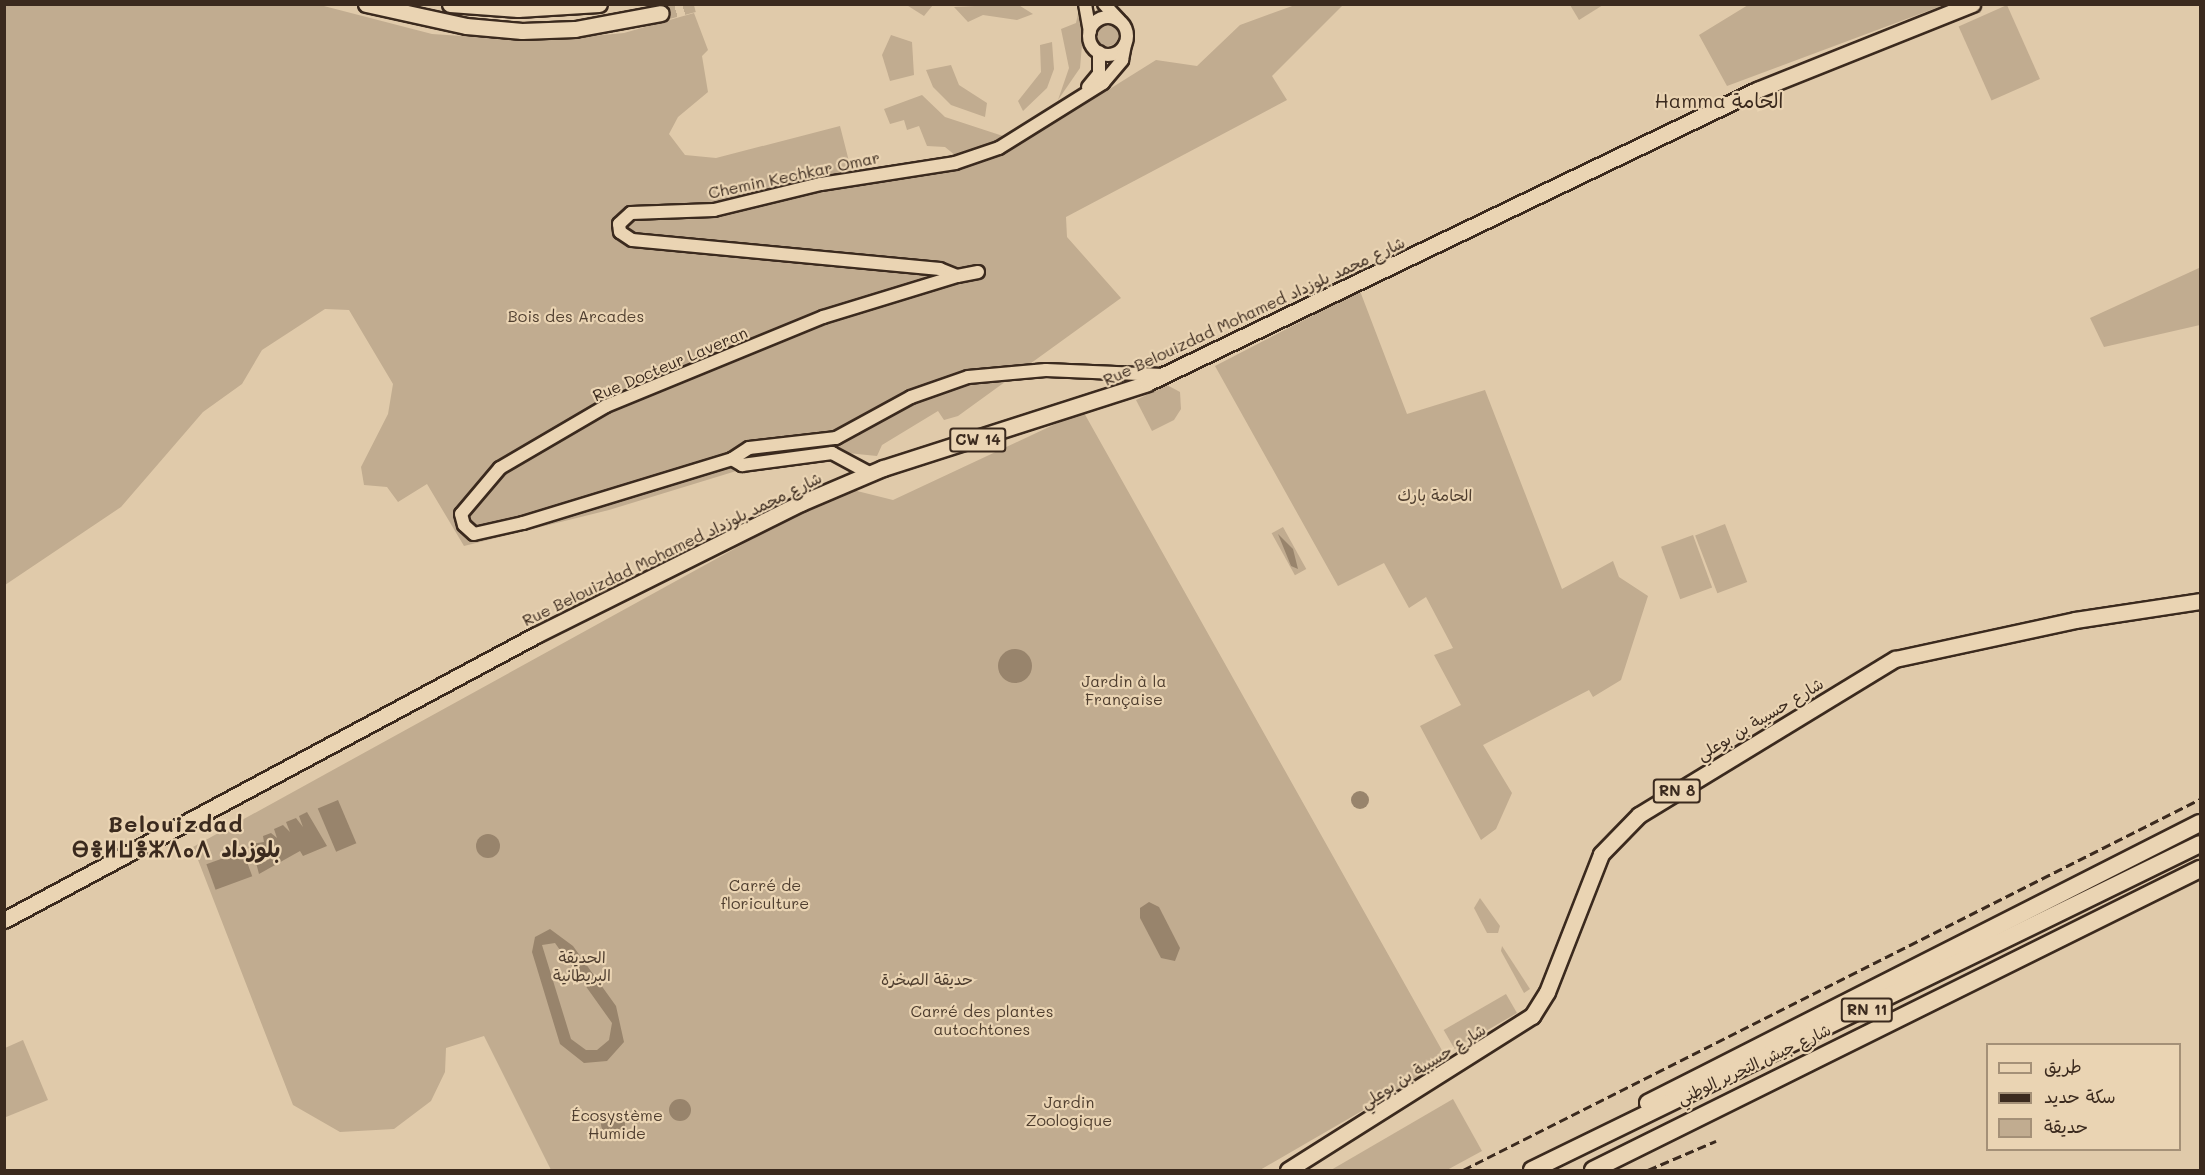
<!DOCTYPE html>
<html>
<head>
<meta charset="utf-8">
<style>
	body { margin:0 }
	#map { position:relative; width:2205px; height:1175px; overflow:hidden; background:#e0caaa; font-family:Mali,"Playpen Sans Arabic","Noto Sans Tifinagh",sans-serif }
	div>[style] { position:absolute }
	.green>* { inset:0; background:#c1ac90; transform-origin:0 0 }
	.round { border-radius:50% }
	.water>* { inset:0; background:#98846c; transform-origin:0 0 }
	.major-tunnel>* { height:15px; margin-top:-7.5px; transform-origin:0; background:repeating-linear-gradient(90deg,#bfaa8e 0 15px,transparent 0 23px) }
	.roads { filter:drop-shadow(2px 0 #3b2a1e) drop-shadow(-2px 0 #3b2a1e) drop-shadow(0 2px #3b2a1e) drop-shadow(0 -2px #3b2a1e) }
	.minor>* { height:12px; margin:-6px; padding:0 6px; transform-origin:6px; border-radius:6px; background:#ead4b3 }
	.minor>.ring { margin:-6px; padding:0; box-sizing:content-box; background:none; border:12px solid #ead4b3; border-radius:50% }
	.major>* { height:15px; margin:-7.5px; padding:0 7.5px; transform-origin:7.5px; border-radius:7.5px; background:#ead4b3 }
	.highway>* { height:16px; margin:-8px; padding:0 8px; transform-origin:8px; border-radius:8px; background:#ead4b3 }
	.rail>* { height:3px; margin-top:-1.5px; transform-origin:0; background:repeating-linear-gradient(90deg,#3b2a1e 0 9px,transparent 0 13.5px) }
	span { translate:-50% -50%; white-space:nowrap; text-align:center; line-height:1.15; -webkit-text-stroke:4.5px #ead4b3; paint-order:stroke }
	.shield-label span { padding:2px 4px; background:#ead4b3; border:2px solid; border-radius:4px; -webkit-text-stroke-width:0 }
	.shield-label { font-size:15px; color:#3b2a1e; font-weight:700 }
	.street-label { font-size:16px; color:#3b2a1e }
	.park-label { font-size:16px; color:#4f3e2f }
	.quarter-label { font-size:20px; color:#3b2a1e }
	.district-label { font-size:22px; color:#3b2a1e; font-weight:700; letter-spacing:1.5px }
	.frame { position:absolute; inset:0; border:6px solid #3b2a1e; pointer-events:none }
	.legend { position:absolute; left:1986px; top:1043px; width:195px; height:108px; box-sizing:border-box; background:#ead4b3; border:2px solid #a49077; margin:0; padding:8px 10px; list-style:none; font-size:18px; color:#3b2a1e }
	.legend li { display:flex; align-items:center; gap:12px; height:30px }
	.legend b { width:30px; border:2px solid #a49077 }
</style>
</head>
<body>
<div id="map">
	<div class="green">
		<i style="clip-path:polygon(905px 4px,933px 4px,933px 5px,924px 16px)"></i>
		<i style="clip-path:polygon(1017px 4px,1033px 14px,1017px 20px,983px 15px,968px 22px,954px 7px)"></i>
		<i style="clip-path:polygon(5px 5px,320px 5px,432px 34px,537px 41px,624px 33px,694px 13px,708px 50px,702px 56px,708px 92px,678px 117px,669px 134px,685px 155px,716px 158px,840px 126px,854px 181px,937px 173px,1004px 155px,1156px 60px,1197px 66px,1240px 25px,1295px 5px,1343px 5px,1272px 76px,1287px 100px,1066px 217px,1067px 237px,1121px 298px,958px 416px,944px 420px,938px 411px,882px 445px,877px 456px,808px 449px,609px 510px,464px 546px,427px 484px,398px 502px,387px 487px,364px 485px,361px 467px,388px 414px,393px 384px,349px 310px,325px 309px,262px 350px,242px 384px,203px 412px,121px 507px,5px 585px)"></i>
		<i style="clip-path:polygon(1570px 5px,1603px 5px,1579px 20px)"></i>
		<i style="clip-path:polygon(1748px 5px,1748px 4px,1944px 5px,1727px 86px,1699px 35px)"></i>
		<i style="left:2007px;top:5px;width:81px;height:53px;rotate:66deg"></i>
		<i style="clip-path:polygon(1079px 9px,1084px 22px,1080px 68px,1058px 100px,1069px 68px,1061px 29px,1076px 23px)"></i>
		<i class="round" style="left:1095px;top:22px;width:24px;height:24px"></i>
		<i style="clip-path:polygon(891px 35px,912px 42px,914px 75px,890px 81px,882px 55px)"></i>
		<i style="clip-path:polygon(1052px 42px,1054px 69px,1047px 88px,1023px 111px,1018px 101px,1041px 72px,1040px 45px)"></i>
		<i style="clip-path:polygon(951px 65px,959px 85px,987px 103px,985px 117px,951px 105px,933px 87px,926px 70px)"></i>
		<i style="clip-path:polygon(922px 95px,945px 117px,1006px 137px,956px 156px,945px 147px,927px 146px,919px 126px,907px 130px,904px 120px,890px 124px,884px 109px)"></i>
		<i style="clip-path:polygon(2199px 268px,2200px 325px,2104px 347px,2090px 318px)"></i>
		<i style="clip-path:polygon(1360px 291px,1407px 414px,1485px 390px,1562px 589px,1613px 561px,1619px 577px,1648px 596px,1621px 680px,1593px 697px,1589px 690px,1483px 745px,1512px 793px,1496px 829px,1481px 840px,1420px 726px,1461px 705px,1434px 655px,1453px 648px,1426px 597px,1409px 608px,1384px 563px,1338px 586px,1215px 366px)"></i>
		<i style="clip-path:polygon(1167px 385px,1180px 392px,1181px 409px,1174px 420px,1152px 431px,1136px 400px)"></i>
		<i style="clip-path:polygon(1083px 411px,1448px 1061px,1260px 1170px,551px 1170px,484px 1036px,446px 1048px,445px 1072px,431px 1101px,394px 1129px,340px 1132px,293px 1105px,193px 847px,845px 488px,893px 500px)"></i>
		<i style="left:1725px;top:524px;width:62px;height:32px;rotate:69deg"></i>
		<i style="left:1283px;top:527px;width:48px;height:13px;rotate:61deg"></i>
		<i style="left:1693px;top:535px;width:56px;height:34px;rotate:70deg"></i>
		<i style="clip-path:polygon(1480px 898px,1500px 926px,1498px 933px,1487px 933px,1474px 908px)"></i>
		<i style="clip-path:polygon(1502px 946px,1530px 989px,1524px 993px,1501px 951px)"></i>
		<i style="left:1506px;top:994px;width:22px;height:72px;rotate:60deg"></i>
		<i style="clip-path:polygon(23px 1040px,48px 1100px,6px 1117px,5px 1048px)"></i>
		<i style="clip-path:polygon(1453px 1099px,1482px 1151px,1447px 1170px,1331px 1170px)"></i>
	</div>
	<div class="water">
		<i style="clip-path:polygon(1278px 534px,1293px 549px,1298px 569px,1291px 566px)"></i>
		<i class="round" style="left:998px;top:649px;width:34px;height:34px"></i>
		<i class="round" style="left:1351px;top:791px;width:18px;height:18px"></i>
		<i style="left:338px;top:800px;width:47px;height:22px;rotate:67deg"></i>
		<i style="clip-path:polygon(307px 812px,327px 846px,303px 856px,300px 851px,259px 874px,251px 844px,264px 842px,263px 836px,271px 833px,277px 838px,274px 829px,283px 825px,290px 832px,286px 822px,296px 818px,303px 827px,299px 816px)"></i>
		<i class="round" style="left:476px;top:834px;width:24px;height:24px"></i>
		<i style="left:243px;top:851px;width:27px;height:39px;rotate:70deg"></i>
		<i style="clip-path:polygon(1149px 902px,1159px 907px,1180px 948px,1175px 961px,1161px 958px,1140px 918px,1140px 908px)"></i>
		<i style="clip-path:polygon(evenodd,550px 929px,573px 946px,616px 1006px,624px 1042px,607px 1061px,584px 1063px,560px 1044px,532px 952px,535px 937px,550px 929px,555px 943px,612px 1023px,609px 1040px,597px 1050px,586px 1050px,571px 1039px,542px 945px,555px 943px)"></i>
		<i class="round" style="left:669px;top:1099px;width:22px;height:22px"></i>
		<i class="round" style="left:601px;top:1112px;width:24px;height:24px"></i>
	</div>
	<div class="major-tunnel">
		<i style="left:661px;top:13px;width:34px;rotate:-15deg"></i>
	</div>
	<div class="roads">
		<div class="minor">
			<i style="left:1085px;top:4px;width:28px;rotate:80deg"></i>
			<i style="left:1104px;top:4px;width:22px;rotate:47deg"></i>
			<i class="ring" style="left:1089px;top:17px;width:26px;height:26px"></i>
			<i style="left:1088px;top:87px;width:17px;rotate:-50deg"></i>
			<i style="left:1099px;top:74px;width:22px;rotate:-90deg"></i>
			<i style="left:978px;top:272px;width:21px;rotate:169deg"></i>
			<i style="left:957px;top:276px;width:18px;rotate:-158deg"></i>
			<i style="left:940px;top:269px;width:309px;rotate:-174.6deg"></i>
			<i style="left:632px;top:240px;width:14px;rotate:-146deg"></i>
			<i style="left:620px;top:232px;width:8px;rotate:-97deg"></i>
			<i style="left:619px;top:224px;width:16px;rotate:-43deg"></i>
			<i style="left:631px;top:213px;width:83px;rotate:-2.1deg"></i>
			<i style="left:714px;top:210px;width:110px;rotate:-13.7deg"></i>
			<i style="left:821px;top:184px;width:136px;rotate:-8.9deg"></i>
			<i style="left:955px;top:163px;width:46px;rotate:-18.8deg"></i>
			<i style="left:999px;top:148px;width:123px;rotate:-32deg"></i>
			<i style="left:1103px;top:83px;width:30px;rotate:-50deg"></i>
			<i style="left:1122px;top:60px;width:16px;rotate:-79deg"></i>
			<i style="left:957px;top:276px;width:140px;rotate:163deg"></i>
			<i style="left:823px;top:317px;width:235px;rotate:157.7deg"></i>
			<i style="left:606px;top:406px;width:123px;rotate:149.7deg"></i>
			<i style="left:500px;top:468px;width:60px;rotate:130.3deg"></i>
			<i style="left:461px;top:514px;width:11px;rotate:75deg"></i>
			<i style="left:464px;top:525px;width:13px;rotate:42deg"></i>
			<i style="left:474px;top:534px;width:50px;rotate:-12.7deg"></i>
			<i style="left:523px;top:523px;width:219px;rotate:-17deg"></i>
			<i style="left:732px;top:459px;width:20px;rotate:-33deg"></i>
			<i style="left:749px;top:448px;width:88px;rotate:-6.6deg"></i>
			<i style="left:836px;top:438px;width:85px;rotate:-28.7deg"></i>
			<i style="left:911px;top:397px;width:60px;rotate:-19.3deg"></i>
			<i style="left:968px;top:377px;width:78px;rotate:-5.1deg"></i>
			<i style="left:1046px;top:370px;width:117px;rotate:2.4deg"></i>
			<i style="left:732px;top:459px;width:12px;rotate:31deg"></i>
			<i style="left:742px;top:465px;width:91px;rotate:-7.6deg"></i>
			<i style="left:832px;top:453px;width:44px;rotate:28.3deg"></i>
		</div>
		<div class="major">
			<i style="left:366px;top:4px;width:102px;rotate:12.4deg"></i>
			<i style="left:466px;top:26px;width:56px;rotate:5.1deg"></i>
			<i style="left:522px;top:31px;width:53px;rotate:-2.2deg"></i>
			<i style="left:575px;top:29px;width:87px;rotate:-10.5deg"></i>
			<i style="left:450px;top:4px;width:68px;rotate:4.2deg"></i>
			<i style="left:518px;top:9px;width:81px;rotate:-3.5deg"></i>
			<i style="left:4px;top:920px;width:604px;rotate:-28.18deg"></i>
			<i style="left:536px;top:635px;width:296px;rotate:-26.5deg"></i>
			<i style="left:801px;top:503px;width:89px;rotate:-23.1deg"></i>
			<i style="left:883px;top:468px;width:277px;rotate:-17.8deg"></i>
			<i style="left:1147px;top:383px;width:677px;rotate:-25.66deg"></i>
			<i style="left:1757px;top:90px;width:232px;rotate:-21.8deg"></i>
			<i style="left:1288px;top:1170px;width:289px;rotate:-32.3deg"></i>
			<i style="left:1532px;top:1016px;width:28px;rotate:-58deg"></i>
			<i style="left:1547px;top:992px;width:148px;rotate:-68.6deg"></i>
			<i style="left:1601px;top:854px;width:54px;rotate:-45.7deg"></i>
			<i style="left:1639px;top:815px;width:300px;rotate:-31.4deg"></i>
			<i style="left:1895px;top:659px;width:184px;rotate:-12.2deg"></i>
			<i style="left:2075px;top:620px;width:126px;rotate:-8.6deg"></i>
		</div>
		<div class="highway">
			<i style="left:1648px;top:1103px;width:619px;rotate:-26.9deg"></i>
			<i style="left:1532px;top:1170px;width:743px;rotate:-26.01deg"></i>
			<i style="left:1593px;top:1170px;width:678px;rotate:-26.38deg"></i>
		</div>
	</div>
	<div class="rail">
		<i style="left:1463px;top:1170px;width:825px;rotate:-26.72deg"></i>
		<i style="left:1648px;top:1170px;width:74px;rotate:-23.1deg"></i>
		<i style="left:1695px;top:1170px;width:1px"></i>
	</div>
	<div class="shield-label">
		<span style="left:978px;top:440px">CW 14</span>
		<span style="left:1677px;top:791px">RN 8</span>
		<span style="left:1867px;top:1010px">RN 11</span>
	</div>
	<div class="street-label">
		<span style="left:794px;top:175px;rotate:-12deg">Chemin Kechkar Omar</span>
		<span style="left:1254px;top:311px;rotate:-25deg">Rue Belouizdad Mohamed شارع محمد بلوزداد</span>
		<span style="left:670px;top:364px;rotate:-23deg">Rue Docteur Laveran</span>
		<span style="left:672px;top:549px;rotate:-26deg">Rue Belouizdad Mohamed شارع محمد بلوزداد</span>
		<span style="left:1760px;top:719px;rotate:-31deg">شارع حسيبة بن بوعلي</span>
		<span style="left:1754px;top:1064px;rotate:-25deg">شارع جيش التحرير الوطني</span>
		<span style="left:1423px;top:1066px;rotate:-32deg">شارع حسيبة بن بوعلي</span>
	</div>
	<div class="park-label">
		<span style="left:576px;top:316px">Bois des Arcades</span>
		<span style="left:1435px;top:495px">الحامة بارك</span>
		<span style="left:1124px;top:690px">Jardin à la<br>Française</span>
		<span style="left:765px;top:894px">Carré de<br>floriculture</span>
		<span style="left:582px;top:966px">الحديقة<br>البريطانية</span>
		<span style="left:927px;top:979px">حديقة الصخرة</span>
		<span style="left:982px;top:1020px">Carré des plantes<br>autochtones</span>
		<span style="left:1069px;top:1111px">Jardin<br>Zoologique</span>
		<span style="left:617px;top:1124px">Écosystème<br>Humide</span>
	</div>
	<div class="quarter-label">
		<span style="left:1719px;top:100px">Hamma الحامة</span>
	</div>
	<div class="district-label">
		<span style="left:176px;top:836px">Belouizdad<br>ⴱⴻⵍⵡⴻⵣⴷⴰⴷ بلوزداد</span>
	</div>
	<div class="frame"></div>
	<ul class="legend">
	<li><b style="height:8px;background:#ead4b3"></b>طريق</li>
	<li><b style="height:8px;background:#3b2a1e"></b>سكة حديد</li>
	<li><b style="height:16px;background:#c1ac90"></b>حديقة</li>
	</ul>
</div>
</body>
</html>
